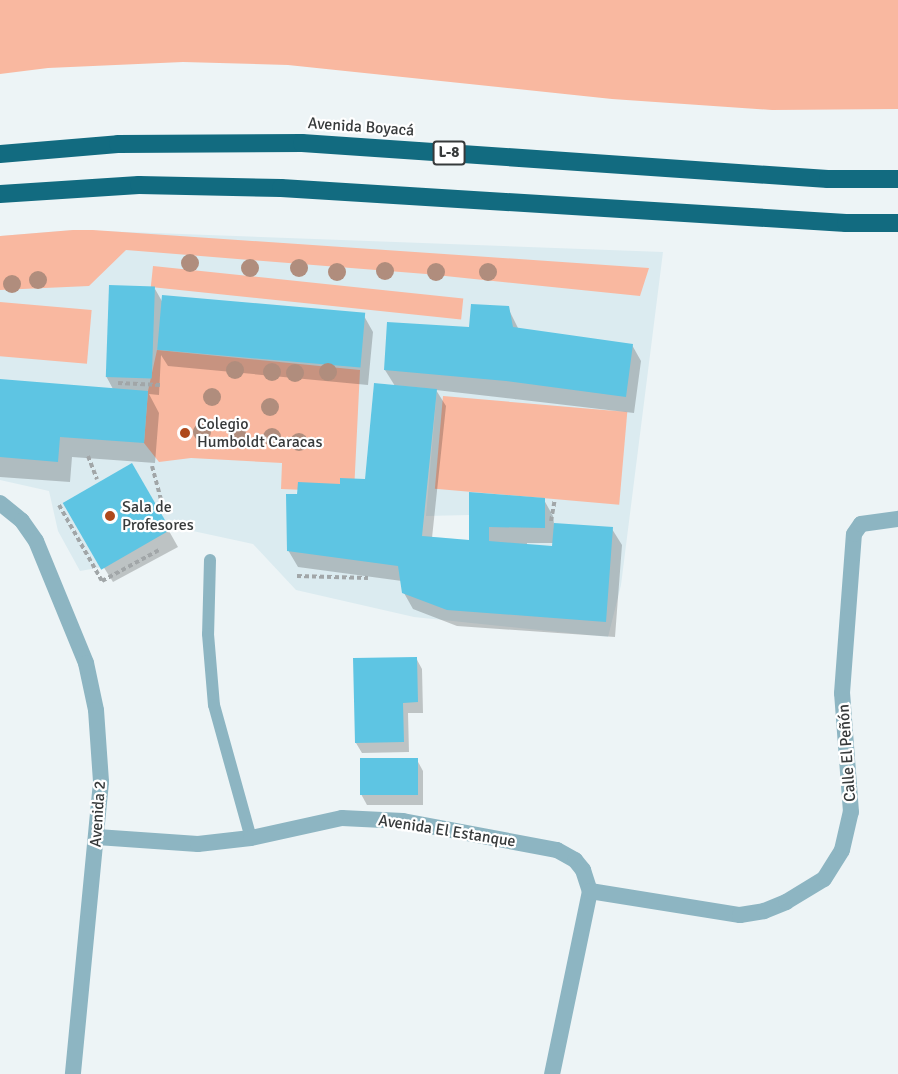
<!DOCTYPE html>
<html>
<head>
<meta charset="utf-8">
<style>
	body { margin:0 }
	#map { position:relative; width:898px; height:1074px; overflow:hidden; background:#edf4f6; font-family:Signika,sans-serif }
	div>[style] { position:absolute }
	.built>* { inset:0; background:#dbebf0 }
	.green>* { inset:0; background:#f9b8a0; transform-origin:0 0 }
	.shadow>* { inset:0; background:#0003 }
	.building>* { inset:0; background:#5ec5e3; transform-origin:0 0 }
	.path>* { height:4px; margin-top:-2px; transform-origin:0; background:repeating-linear-gradient(90deg,#a1a6a8 0 4.5px,transparent 0 7.5px) }
	.service>* { height:12px; margin:-6px; padding:0 6px; transform-origin:6px; border-radius:6px; background:#8db5c2 }
	.minor>* { height:16px; margin:-8px; padding:0 8px; transform-origin:8px; border-radius:8px; background:#8db5c2 }
	.motorway>* { height:18px; margin:-9px; padding:0 9px; transform-origin:9px; border-radius:9px; background:#126b80 }
	.trees>* { width:18px; height:18px; margin:-9px; border-radius:50%; background:#b08d7d }
	.dots>* { width:16px; height:16px; translate:-50% -50%; box-sizing:border-box; border:3px solid #fff; border-radius:50% }
	span { translate:-50% -50%; white-space:nowrap; text-align:center; line-height:1.15; -webkit-text-stroke:4.5px #fff; paint-order:stroke }
	.shield-label span { padding:2px 4px; background:#fff; border:2px solid; border-radius:4px; -webkit-text-stroke-width:0 }
	.shield-label { font-size:15px; color:#373a3b; font-weight:700 }
	.street-label { font-size:16px; color:#373a3b }
	.poi-label { font-size:16px; color:#373a3b }
	.left { translate:0 -50%; text-align:left }
</style>
</head>
<body>
<div id="map">
	<div class="built">
		<i style="clip-path:polygon(evenodd,73px 230px,663px 252px,621px 585px,608px 637px,414px 617px,296px 590px,253px 544px,193px 531px,170px 530px,103px 567px,80px 571px,58px 531px,49px 491px,0 480px,0 236px,73px 230px,374px 383px,437px 389px,426px 516px,469px 515px,469px 540px,422px 536px,291px 540px,298px 482px,365px 479px,374px 383px)"></i>
	</div>
	<div class="green">
		<i style="clip-path:polygon(0 0,898px 0,898px 109px,772px 110px,612px 99px,288px 65px,183px 62px,48px 68px,0 74px)"></i>
		<i style="clip-path:polygon(73px 230px,93px 230px,649px 268px,640px 296px,426px 274px,126px 250px,89px 286px,0 290px,0 236px)"></i>
		<i style="left:153px;top:266px;width:312px;height:21px;rotate:6deg"></i>
		<i style="left:0;top:302px;width:92px;height:54px;rotate:5deg"></i>
		<i style="clip-path:polygon(157px 350px,360px 370px,354px 492px,281px 489px,282px 463px,191px 458px,159px 462px,144px 443px,148px 391px)"></i>
		<i style="left:443px;top:396px;width:185px;height:93px;rotate:5deg"></i>
	</div>
	<div class="shadow">
		<i style="clip-path:polygon(155px 289px,163px 303px,364px 316px,373px 332px,368px 385px,168px 366px,161px 355px,159px 395px,149px 394px,159px 413px,155px 463px,72px 457px,70px 482px,0 477px,0 380px,113px 389px,106px 376px)"></i>
		<i style="clip-path:polygon(evenodd,508px 308px,519px 330px,632px 345px,641px 361px,634px 413px,436px 390px,446px 406px,432px 538px,471px 541px,471px 494px,544px 500px,553px 516px,554px 524px,612px 529px,622px 545px,615px 637px,457px 626px,413px 609px,404px 593px,402px 581px,298px 567px,288px 550px,298px 495px,366px 480px,395px 386px,385px 370px,471px 329px,508px 308px,527px 543px,554px 543px,554px 548px,527px 546px,527px 543px)"></i>
		<i style="clip-path:polygon(132px 465px,178px 547px,113px 582px,74px 520px)"></i>
		<i style="clip-path:polygon(416px 658px,422px 669px,423px 713px,408px 713px,409px 752px,362px 753px,356px 743px)"></i>
		<i style="clip-path:polygon(417px 760px,423px 771px,423px 805px,367px 805px,361px 794px)"></i>
	</div>
	<div class="building">
		<i style="left:109px;top:285px;width:46px;height:92px;rotate:2deg"></i>
		<i style="left:162px;top:295px;width:204px;height:55px;rotate:5deg"></i>
		<i style="clip-path:polygon(471px 304px,509px 306px,513px 327px,633px 344px,626px 397px,506px 381px,384px 370px,387px 322px,469px 327px)"></i>
		<i style="clip-path:polygon(0 379px,148px 391px,144px 443px,60px 437px,58px 462px,0 457px)"></i>
		<i style="clip-path:polygon(374px 383px,437px 389px,422px 536px,469px 540px,469px 492px,545px 498px,545px 528px,489px 527px,489px 541px,552px 546px,554px 523px,613px 527px,606px 622px,447px 610px,402px 593px,398px 566px,287px 551px,286px 494px,297px 494px,298px 482px,340px 484px,340px 478px,365px 479px)"></i>
		<i style="left:132px;top:463px;width:77px;height:80px;rotate:60deg"></i>
		<i style="clip-path:polygon(417px 657px,418px 702px,403px 703px,404px 742px,355px 743px,353px 658px)"></i>
		<i style="left:418px;top:758px;width:37px;height:58px;rotate:90deg"></i>
	</div>
	<div class="path">
		<i style="left:118px;top:383px;width:42px;rotate:2.7deg"></i>
		<i style="left:88px;top:456px;width:25px;rotate:69deg"></i>
		<i style="left:152px;top:466px;width:35px;rotate:75deg"></i>
		<i style="left:59px;top:505px;width:87px;rotate:60.5deg"></i>
		<i style="left:102px;top:581px;width:67px;rotate:-28.5deg"></i>
		<i style="left:551px;top:521px;width:22px;rotate:-80deg"></i>
		<i style="left:297px;top:576px;width:71px;rotate:1.6deg"></i>
	</div>
	<div class="service">
		<i style="left:210px;top:560px;width:74px;rotate:91.5deg"></i>
		<i style="left:208px;top:634px;width:71px;rotate:85.2deg"></i>
		<i style="left:214px;top:705px;width:138px;rotate:74.5deg"></i>
	</div>
	<div class="minor">
		<i style="left:0;top:503px;width:28px;rotate:39deg"></i>
		<i style="left:22px;top:521px;width:24px;rotate:55deg"></i>
		<i style="left:36px;top:541px;width:132px;rotate:67.7deg"></i>
		<i style="left:86px;top:663px;width:48px;rotate:78deg"></i>
		<i style="left:96px;top:710px;width:72px;rotate:86deg"></i>
		<i style="left:101px;top:782px;width:293px;rotate:95.5deg"></i>
		<i style="left:97px;top:837px;width:101px;rotate:4deg"></i>
		<i style="left:198px;top:844px;width:53px;rotate:-6.5deg"></i>
		<i style="left:251px;top:838px;width:93px;rotate:-12.4deg"></i>
		<i style="left:342px;top:818px;width:61px;rotate:2.8deg"></i>
		<i style="left:403px;top:821px;width:157px;rotate:10.7deg"></i>
		<i style="left:557px;top:850px;width:21px;rotate:29deg"></i>
		<i style="left:575px;top:860px;width:13px;rotate:51deg"></i>
		<i style="left:583px;top:870px;width:22px;rotate:72deg"></i>
		<i style="left:590px;top:891px;width:187px;rotate:101.7deg"></i>
		<i style="left:590px;top:891px;width:152px;rotate:9.1deg"></i>
		<i style="left:740px;top:915px;width:24px;rotate:-9deg"></i>
		<i style="left:764px;top:911px;width:24px;rotate:-22deg"></i>
		<i style="left:786px;top:902px;width:44px;rotate:-31.2deg"></i>
		<i style="left:824px;top:879px;width:34px;rotate:-58deg"></i>
		<i style="left:842px;top:850px;width:39px;rotate:-77deg"></i>
		<i style="left:851px;top:812px;width:119px;rotate:-94.3deg"></i>
		<i style="left:842px;top:693px;width:159px;rotate:-85.7deg"></i>
		<i style="left:854px;top:534px;width:12px;rotate:-55deg"></i>
		<i style="left:861px;top:524px;width:37px;rotate:-8deg"></i>
	</div>
	<div class="motorway">
		<i style="left:0;top:154px;width:118px;rotate:-4.8deg"></i>
		<i style="left:118px;top:144px;width:184px;rotate:-0.3deg"></i>
		<i style="left:302px;top:143px;width:527px;rotate:3.92deg"></i>
		<i style="left:828px;top:179px;width:70px"></i>
		<i style="left:0;top:194px;width:139px;rotate:-3.7deg"></i>
		<i style="left:139px;top:185px;width:142px;rotate:1.2deg"></i>
		<i style="left:281px;top:188px;width:566px;rotate:3.54deg"></i>
		<i style="left:846px;top:223px;width:52px"></i>
	</div>
	<div class="trees">
		<i style="left:190px;top:263px"></i>
		<i style="left:250px;top:268px"></i>
		<i style="left:299px;top:268px"></i>
		<i style="left:385px;top:271px"></i>
		<i style="left:337px;top:272px"></i>
		<i style="left:436px;top:272px"></i>
		<i style="left:488px;top:272px"></i>
		<i style="left:38px;top:280px"></i>
		<i style="left:12px;top:284px"></i>
		<i style="left:235px;top:370px"></i>
		<i style="left:272px;top:372px"></i>
		<i style="left:328px;top:372px"></i>
		<i style="left:295px;top:373px"></i>
		<i style="left:212px;top:397px"></i>
		<i style="left:270px;top:407px"></i>
		<i style="left:202px;top:432px"></i>
		<i style="left:237px;top:434px"></i>
		<i style="left:272px;top:437px"></i>
		<i style="left:299px;top:442px"></i>
	</div>
	<div class="dots">
		<i style="left:185px;top:433px;background:#ae491c"></i>
		<i style="left:110px;top:516px;background:#ae491c"></i>
	</div>
	<div class="shield-label">
		<span style="left:449px;top:153px">L-8</span>
	</div>
	<div class="street-label">
		<span style="left:361px;top:127px;rotate:4deg">Avenida Boyacá</span>
		<span style="left:847px;top:753px;rotate:-94deg">Calle El Peñón</span>
		<span style="left:98px;top:814px;rotate:-86deg">Avenida 2</span>
		<span style="left:447px;top:831px;rotate:9deg">Avenida El Estanque</span>
	</div>
	<div class="poi-label">
		<span class="left" style="left:197px;top:433px">Colegio<br>Humboldt Caracas</span>
		<span class="left" style="left:122px;top:516px">Sala de<br>Profesores</span>
	</div>
</div>
</body>
</html>
